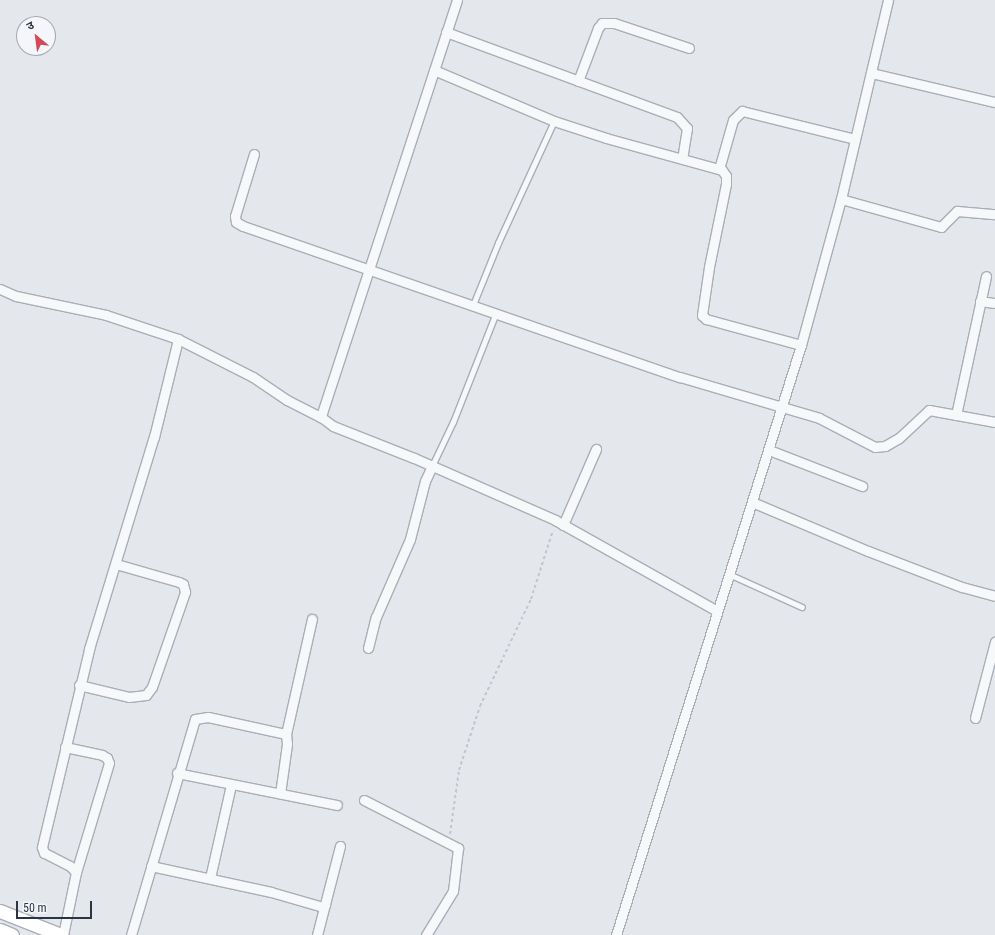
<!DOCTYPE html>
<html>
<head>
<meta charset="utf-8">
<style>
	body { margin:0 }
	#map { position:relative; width:995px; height:935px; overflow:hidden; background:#e4e7ec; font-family:"Roboto Condensed","Noto Sans Devanagari",sans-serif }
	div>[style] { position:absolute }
	.path>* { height:2px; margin-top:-1px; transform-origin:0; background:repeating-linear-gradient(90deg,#c2c5cb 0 3px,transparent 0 6px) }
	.roads { filter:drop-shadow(1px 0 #a9aeb7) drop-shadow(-1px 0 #a9aeb7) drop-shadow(0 1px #a9aeb7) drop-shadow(0 -1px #a9aeb7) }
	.lane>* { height:4.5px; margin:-2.25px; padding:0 2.25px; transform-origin:2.25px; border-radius:2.25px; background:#f7f8fa }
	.street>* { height:9px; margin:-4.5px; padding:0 4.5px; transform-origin:4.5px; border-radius:4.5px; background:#f7f8fa }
	.secondary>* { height:13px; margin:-6.5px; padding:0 6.5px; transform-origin:6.5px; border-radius:6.5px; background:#fff }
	span { translate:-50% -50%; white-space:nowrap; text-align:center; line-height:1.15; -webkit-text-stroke:3.5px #f4f6f9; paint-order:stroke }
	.north { position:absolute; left:16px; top:16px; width:40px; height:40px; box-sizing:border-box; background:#f4f6f9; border:1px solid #a4a8b1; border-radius:50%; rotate:331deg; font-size:11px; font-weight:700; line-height:16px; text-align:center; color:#2b3445 }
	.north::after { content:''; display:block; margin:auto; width:14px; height:18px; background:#d1495b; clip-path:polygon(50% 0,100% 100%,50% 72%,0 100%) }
	.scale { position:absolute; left:16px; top:901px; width:76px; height:18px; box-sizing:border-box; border:2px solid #2b3445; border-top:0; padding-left:5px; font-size:12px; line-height:14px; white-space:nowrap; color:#2b3445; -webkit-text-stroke:3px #f4f6f9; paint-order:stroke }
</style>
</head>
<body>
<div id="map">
	<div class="path">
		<i style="left:450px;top:834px;width:65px;rotate:-82deg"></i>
		<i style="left:459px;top:770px;width:67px;rotate:-71.8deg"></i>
		<i style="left:480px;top:706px;width:119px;rotate:-64.5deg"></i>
		<i style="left:531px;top:599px;width:72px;rotate:-72.3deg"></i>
	</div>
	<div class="roads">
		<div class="lane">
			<i style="left:473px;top:305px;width:67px;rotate:-68deg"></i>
			<i style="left:498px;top:243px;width:134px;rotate:-65.3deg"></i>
			<i style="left:432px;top:466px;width:49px;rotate:-64.5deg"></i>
			<i style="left:453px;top:422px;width:117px;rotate:-68.5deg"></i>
			<i style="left:729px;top:574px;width:80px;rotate:24.3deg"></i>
		</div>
		<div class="street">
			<i style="left:457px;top:0;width:439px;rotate:108.1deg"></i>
			<i style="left:321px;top:417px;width:15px;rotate:37deg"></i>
			<i style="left:333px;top:426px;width:87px;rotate:21.6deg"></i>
			<i style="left:414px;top:458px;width:154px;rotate:23.7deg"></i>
			<i style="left:555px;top:520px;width:186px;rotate:29.3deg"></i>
			<i style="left:446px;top:32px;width:246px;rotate:20.2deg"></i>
			<i style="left:677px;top:117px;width:15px;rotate:48deg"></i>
			<i style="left:687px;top:128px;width:31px;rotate:99deg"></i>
			<i style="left:434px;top:70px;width:130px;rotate:23deg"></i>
			<i style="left:554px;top:121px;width:55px;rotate:18.1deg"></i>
			<i style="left:606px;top:138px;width:120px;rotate:15.4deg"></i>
			<i style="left:722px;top:170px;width:7px;rotate:56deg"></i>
			<i style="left:726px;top:176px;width:8px;rotate:90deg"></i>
			<i style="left:726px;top:184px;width:85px;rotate:101.6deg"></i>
			<i style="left:709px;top:267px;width:49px;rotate:98.3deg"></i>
			<i style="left:702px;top:315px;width:6px;rotate:45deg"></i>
			<i style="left:706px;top:319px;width:98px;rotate:15.3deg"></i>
			<i style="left:871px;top:73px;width:127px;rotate:13.2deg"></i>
			<i style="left:578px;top:81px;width:57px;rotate:-69.3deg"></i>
			<i style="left:598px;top:28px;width:6px;rotate:-51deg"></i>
			<i style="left:602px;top:23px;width:12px"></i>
			<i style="left:614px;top:23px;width:79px;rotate:18.4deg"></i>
			<i style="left:254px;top:154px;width:65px;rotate:107deg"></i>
			<i style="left:235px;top:216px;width:6px;rotate:81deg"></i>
			<i style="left:236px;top:222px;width:8px;rotate:30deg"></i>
			<i style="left:243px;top:226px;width:462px;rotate:19.1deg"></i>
			<i style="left:680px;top:377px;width:145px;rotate:16.4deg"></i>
			<i style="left:819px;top:418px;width:63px;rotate:27.4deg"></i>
			<i style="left:875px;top:447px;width:10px;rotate:-6deg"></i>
			<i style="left:885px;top:446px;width:16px;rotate:-30deg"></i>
			<i style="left:899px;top:438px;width:41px;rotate:-43deg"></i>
			<i style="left:929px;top:410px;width:67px;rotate:10.3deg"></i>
			<i style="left:719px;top:169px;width:51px;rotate:-74.1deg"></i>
			<i style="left:733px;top:120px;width:13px;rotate:-45deg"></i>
			<i style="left:742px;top:111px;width:116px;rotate:13.9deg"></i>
			<i style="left:841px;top:199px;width:104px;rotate:15.6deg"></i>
			<i style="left:941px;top:227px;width:23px;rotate:-45deg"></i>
			<i style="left:957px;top:211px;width:38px;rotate:5deg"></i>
			<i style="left:0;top:289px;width:17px;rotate:24deg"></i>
			<i style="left:16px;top:296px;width:92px;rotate:11.9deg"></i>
			<i style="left:106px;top:315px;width:76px;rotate:18.4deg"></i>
			<i style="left:178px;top:339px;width:84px;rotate:26.9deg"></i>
			<i style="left:253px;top:377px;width:41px;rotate:34.1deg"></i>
			<i style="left:287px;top:400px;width:38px;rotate:27deg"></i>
			<i style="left:980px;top:301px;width:15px;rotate:8deg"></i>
			<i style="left:956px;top:415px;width:142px;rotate:-77.8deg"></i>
			<i style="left:769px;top:450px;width:100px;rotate:21.2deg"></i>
			<i style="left:752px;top:502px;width:126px;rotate:22.9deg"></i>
			<i style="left:868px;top:551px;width:101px;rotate:21deg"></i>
			<i style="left:962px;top:587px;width:34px;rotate:15deg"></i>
			<i style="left:563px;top:525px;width:83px;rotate:-66.5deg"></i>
			<i style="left:368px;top:648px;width:32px;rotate:-76deg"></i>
			<i style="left:376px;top:617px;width:85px;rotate:-66.4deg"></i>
			<i style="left:410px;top:539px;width:60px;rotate:-75.5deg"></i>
			<i style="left:425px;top:481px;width:17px;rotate:-65deg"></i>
			<i style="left:79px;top:685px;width:51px;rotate:13.5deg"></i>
			<i style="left:129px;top:697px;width:17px;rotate:-7deg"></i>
			<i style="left:146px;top:695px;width:10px;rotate:-53deg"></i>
			<i style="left:152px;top:687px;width:101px;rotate:-70.8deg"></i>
			<i style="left:185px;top:592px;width:8px;rotate:-104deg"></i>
			<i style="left:183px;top:584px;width:4px;rotate:-153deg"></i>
			<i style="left:179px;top:582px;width:66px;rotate:-164.1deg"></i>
			<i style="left:975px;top:718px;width:79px;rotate:-75.3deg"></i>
			<i style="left:286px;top:734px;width:118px;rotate:-77.3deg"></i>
			<i style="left:65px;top:747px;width:38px;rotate:12deg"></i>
			<i style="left:102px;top:755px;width:6px;rotate:31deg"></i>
			<i style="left:107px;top:758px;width:5px;rotate:68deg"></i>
			<i style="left:109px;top:763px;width:114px;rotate:106.8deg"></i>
			<i style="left:177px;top:773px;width:163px;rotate:11.3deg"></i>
			<i style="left:364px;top:800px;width:106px;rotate:27.1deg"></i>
			<i style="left:458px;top:848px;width:43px;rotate:96.6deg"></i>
			<i style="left:453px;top:891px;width:52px;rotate:121.5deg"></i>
			<i style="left:151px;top:866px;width:123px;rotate:12.2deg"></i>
			<i style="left:271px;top:892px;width:54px;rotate:16.1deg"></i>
			<i style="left:323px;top:907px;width:3px;rotate:-45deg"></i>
			<i style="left:210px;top:878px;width:95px;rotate:-77.3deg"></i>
			<i style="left:63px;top:935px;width:64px;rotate:-78.3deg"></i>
			<i style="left:76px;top:872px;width:8px;rotate:-135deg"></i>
			<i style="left:70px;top:866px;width:29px;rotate:-153deg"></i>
			<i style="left:44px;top:853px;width:6px;rotate:-108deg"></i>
			<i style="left:42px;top:847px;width:204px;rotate:-76.6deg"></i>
			<i style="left:89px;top:649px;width:222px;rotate:-73deg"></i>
			<i style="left:154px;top:437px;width:101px;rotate:-76.2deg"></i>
			<i style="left:131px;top:935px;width:225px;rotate:-73.5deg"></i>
			<i style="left:195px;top:719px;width:13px;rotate:-9deg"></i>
			<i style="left:208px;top:717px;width:80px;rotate:12.3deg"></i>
			<i style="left:286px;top:734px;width:10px;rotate:84deg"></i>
			<i style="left:287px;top:744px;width:50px;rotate:98deg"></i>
			<i style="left:317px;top:935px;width:92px;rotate:-75.5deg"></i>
			<i style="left:616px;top:935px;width:618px;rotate:-72.59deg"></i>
			<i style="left:801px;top:345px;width:151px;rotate:-74.7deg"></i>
			<i style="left:841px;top:199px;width:204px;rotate:-76.7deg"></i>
		</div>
		<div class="secondary">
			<i style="left:0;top:911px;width:66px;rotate:21.5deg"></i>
			<i style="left:0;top:930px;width:13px;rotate:23deg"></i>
		</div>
	</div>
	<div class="north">उ</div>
	<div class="scale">50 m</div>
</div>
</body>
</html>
